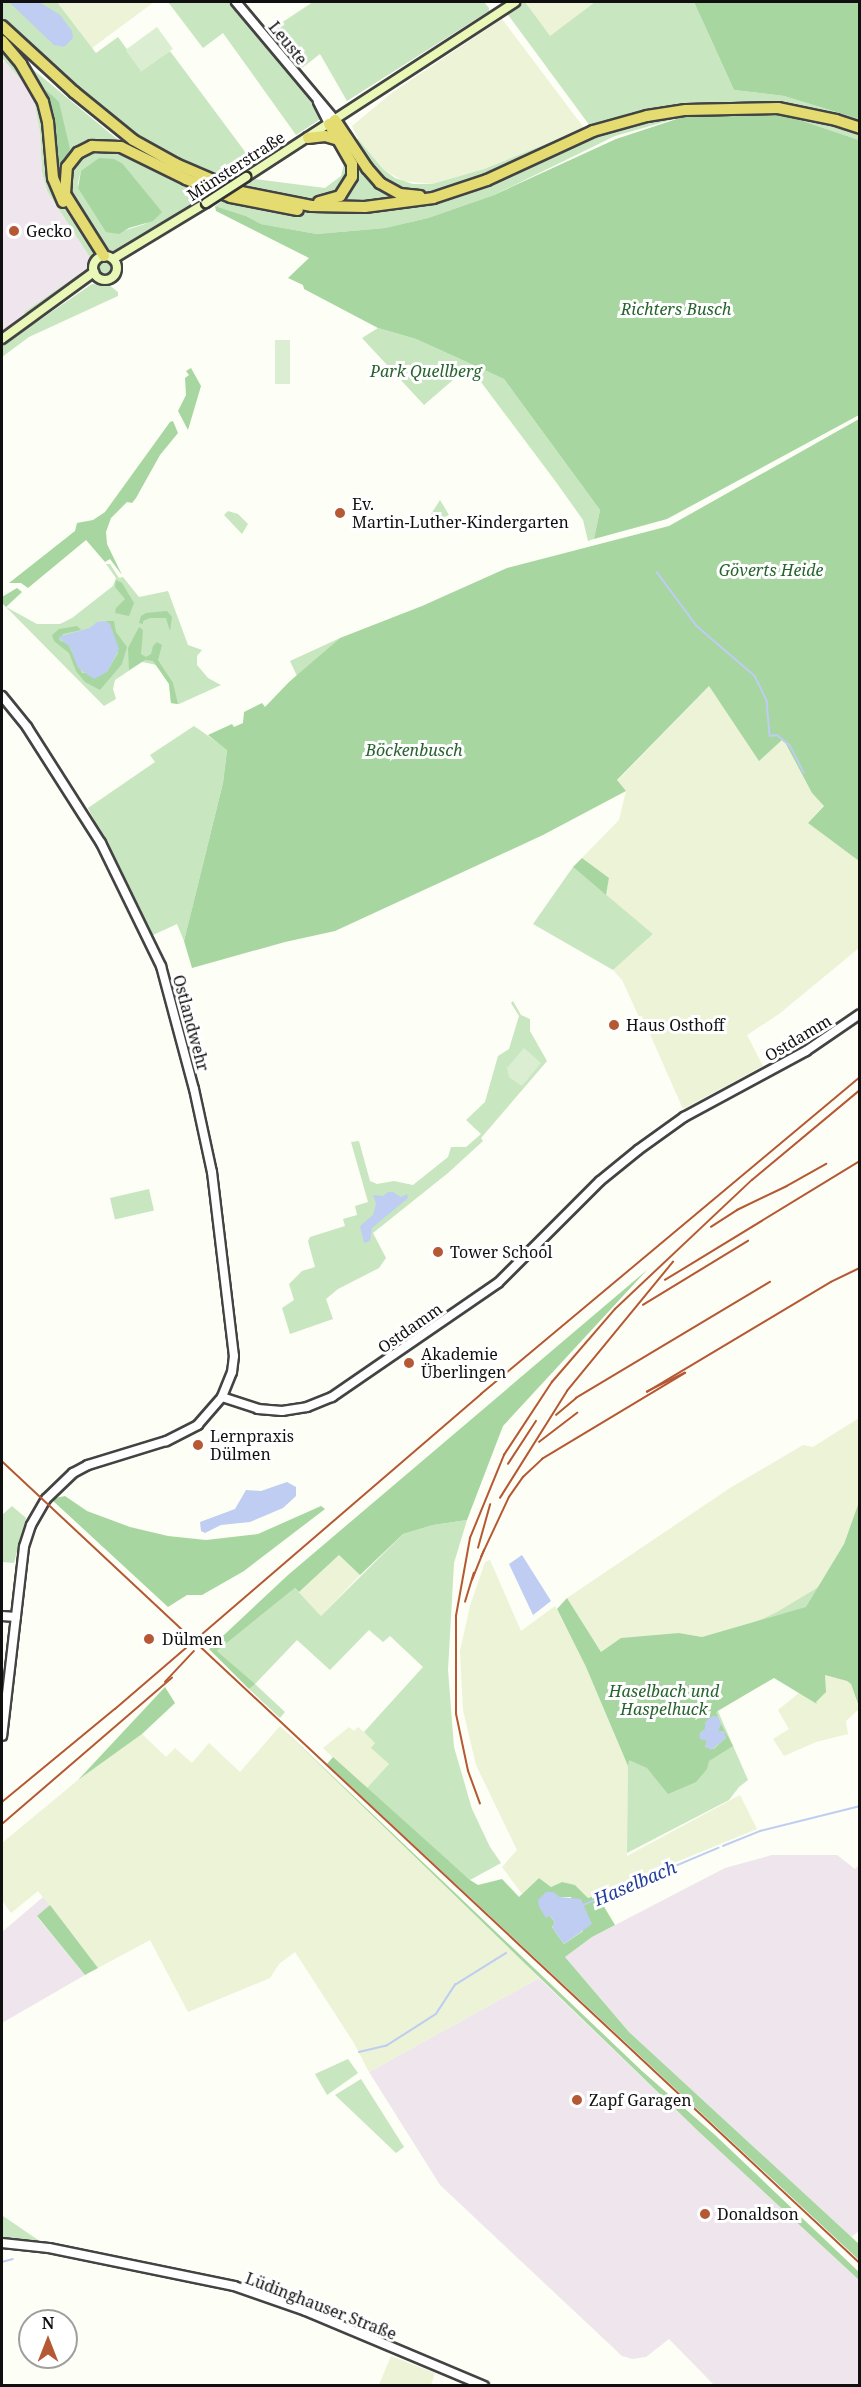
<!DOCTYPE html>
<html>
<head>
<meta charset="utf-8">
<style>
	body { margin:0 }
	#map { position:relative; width:861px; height:2387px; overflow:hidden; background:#fdfef5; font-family:"Noto Serif",serif }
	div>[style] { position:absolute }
	.industrial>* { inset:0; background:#eee6ec }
	.farmland>* { inset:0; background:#ecf3d6 }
	.green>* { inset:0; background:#c8e6c0; transform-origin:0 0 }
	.round { border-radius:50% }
	.forest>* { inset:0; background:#a7d6a1 }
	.pitch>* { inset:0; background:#dbeed1; transform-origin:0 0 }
	.water>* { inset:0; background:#becdf1 }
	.stream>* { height:1.5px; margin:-0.75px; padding:0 0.75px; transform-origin:0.75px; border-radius:0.75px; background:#becdf1 }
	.roads { filter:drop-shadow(2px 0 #434343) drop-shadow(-2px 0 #434343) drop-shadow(0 2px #434343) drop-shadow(0 -2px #434343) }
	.tertiary>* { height:8px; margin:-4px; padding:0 4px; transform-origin:4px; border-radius:4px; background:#fff }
	.secondary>* { height:8px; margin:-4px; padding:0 4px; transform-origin:4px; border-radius:4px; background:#e9f8b6 }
	.secondary>.ring { margin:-4px; padding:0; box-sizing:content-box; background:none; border:8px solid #e9f8b6; border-radius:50% }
	.trunk>* { height:10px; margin:-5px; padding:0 5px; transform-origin:5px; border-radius:5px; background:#e4dc70 }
	.rail>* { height:1.5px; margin:-0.75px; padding:0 0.75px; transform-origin:0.75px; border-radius:0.75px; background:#b55834 }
	.bridges { filter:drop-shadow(2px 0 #323232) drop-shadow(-2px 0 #323232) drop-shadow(0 2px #323232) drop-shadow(0 -2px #323232) }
	.secondary-bridge>* { height:8px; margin:-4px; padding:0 4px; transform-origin:4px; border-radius:4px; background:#e9f8b6 }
	.dots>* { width:16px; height:16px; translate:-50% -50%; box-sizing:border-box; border:3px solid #fff; border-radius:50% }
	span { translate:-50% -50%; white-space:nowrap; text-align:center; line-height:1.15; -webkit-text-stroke:6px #fff; paint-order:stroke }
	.street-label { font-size:16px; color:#101010 }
	.poi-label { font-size:16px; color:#101010 }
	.left { translate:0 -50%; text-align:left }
	.park-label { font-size:16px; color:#26632d; font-style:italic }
	.water-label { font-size:18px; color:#243f98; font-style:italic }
	.frame { position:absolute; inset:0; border:3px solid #101010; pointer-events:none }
	.north { position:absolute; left:18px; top:2309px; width:60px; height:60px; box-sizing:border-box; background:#fff; border:2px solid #9f9f9f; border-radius:50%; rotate:0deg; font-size:16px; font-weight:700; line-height:24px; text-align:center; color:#101010 }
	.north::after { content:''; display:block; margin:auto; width:21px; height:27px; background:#b55834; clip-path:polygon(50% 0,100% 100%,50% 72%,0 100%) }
</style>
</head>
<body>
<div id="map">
	<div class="industrial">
		<i style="clip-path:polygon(5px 61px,23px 82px,34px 100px,40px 132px,42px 172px,47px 191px,91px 259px,85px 270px,2px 331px,2px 64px)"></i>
		<i style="clip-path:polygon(772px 1855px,837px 1855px,855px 1869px,859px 1865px,859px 2231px,851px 2237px,629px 2032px,565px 1957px,592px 1937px,725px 1868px)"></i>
		<i style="clip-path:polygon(43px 1897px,50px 1905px,37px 1917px,85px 1975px,2px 2023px,2px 1932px)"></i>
		<i style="clip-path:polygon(539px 1978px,698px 2131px,859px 2280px,859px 2385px,714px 2385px,669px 2339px,646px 2357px,632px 2359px,622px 2356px,440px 2185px,369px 2072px)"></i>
	</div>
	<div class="farmland">
		<i style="clip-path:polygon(57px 2px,154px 2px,92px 48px)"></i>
		<i style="clip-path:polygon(525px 2px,595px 2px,549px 37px)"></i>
		<i style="clip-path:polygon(502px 19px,584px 128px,484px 169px,432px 184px,403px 181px,383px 169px,358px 139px,352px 126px,393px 92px)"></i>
		<i style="clip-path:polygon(709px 686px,759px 760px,782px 740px,786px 744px,812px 793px,824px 805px,808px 823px,859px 861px,859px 948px,779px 1014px,747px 1035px,763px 1066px,683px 1109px,642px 1016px,639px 1017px,622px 980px,613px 970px,653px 934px,606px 895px,609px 878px,582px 858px,619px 820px,626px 791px,617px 781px)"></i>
		<i style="clip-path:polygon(859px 1418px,859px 1502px,844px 1544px,807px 1607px,702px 1637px,679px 1633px,601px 1652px,567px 1598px,730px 1488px,803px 1445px,813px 1447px)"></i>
		<i style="clip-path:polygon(339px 1555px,360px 1575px,321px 1616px,299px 1592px)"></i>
		<i style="clip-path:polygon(490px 1560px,521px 1631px,555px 1606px,586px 1667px,628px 1766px,627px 1856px,740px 1795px,757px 1829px,588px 1898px,575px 1885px,562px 1882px,551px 1887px,539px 1878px,522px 1894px,502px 1867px,517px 1850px,476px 1765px,463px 1710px,460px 1651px,470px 1606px,485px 1562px)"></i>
		<i style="clip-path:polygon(825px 1675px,848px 1681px,851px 1684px,859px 1709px,846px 1721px,848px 1734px,816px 1742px,784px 1756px,773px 1739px,789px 1729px,778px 1710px,799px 1693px,816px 1702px,825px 1691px)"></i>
		<i style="clip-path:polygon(280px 1726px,497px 1934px,539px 1978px,369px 2072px,354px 2043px,295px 1952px,279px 1964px,270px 1978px,188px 2012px,150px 1940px,98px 1968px,38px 1891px,11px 1913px,2px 1900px,2px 1843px,78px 1780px,142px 1734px,166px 1757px,175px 1748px,192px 1763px,209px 1743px,240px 1772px)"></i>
		<i style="clip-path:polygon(349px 1727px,354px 1731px,358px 1727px,364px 1732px,375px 1743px,372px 1748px,389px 1764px,366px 1789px,323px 1748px)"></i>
		<i style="clip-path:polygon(391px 2356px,435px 2373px,431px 2385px,379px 2385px)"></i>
	</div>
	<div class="green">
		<i style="clip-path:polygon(2px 2px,57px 2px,96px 53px,118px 37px,142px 70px,170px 51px,252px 161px,232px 174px,239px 175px,226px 183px,158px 151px,79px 89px,2px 19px)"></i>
		<i style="clip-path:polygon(168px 2px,229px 2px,297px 81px,319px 114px,319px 120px,296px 135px,223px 33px,203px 48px)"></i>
		<i style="clip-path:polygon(313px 2px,484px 2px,489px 8px,489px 11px,347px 101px,320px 54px,302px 68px,269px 31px)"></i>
		<i style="clip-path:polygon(522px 2px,525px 2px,550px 36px,595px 2px,694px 2px,734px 90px,784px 96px,859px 119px,859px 140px,785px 115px,692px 114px,615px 136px,494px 195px,428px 218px,385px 228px,317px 234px,261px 224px,246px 216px,215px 206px,255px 179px,325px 188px,341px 176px,344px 164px,341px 149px,358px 139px,383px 169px,395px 178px,413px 184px,432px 184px,484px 169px,590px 126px,506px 12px)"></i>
		<i style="clip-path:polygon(2px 46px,16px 61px,40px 101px,61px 203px,94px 255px,91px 270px,28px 315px,24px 313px,26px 311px,85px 270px,91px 259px,47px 191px,42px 172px,40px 132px,34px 100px,23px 82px,2px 58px)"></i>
		<i style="clip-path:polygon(24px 62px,123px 144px,84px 147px,62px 187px,56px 181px,52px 131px)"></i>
		<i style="clip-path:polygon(evenodd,111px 147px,211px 193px,114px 256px,110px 255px,105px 253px,71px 201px,67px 175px,83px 152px,111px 147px,123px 164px,161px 212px,145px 224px,123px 231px,78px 188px,78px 183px,81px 171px,123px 164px)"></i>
		<i class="round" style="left:97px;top:260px;width:16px;height:16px"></i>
		<i style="clip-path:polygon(92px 284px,109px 285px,118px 292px,118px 296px,29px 337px,2px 357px,2px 346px)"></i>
		<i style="clip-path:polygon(378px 328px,416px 339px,504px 379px,600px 510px,594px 539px,588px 541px,583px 520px,556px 482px,469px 366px,424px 405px,362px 338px)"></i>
		<i style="clip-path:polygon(440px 500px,449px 515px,425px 526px,424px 525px)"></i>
		<i style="clip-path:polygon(228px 511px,238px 514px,248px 524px,242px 534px,224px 515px)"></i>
		<i style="clip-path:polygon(106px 564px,110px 564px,119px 578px,123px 577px,139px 597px,168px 591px,188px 645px,202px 650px,197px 656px,197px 665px,208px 678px,221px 685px,179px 704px,171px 703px,169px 684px,157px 665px,142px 662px,115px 680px,113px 689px,116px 699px,104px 706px,6px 607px,37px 624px,60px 624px,72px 618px,113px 586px,116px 578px)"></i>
		<i style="clip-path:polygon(340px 638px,297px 676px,290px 661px)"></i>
		<i style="clip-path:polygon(194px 726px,227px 749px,223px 783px,184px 941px,177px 924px,153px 935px,88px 808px,155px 762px,150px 755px)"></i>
		<i style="clip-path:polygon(573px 867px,653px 934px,613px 970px,533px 924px)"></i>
		<i style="clip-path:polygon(513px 1001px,521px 1015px,530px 1019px,530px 1031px,547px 1061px,481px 1138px,483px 1141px,448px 1173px,373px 1233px,386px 1258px,379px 1268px,338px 1289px,326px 1299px,333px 1319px,290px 1334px,282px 1308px,294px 1300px,289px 1284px,302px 1271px,315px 1267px,308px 1241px,310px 1237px,345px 1226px,343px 1219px,357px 1215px,355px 1206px,368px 1202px,351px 1142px,359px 1141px,370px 1181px,377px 1184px,394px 1181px,413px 1185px,448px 1157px,451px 1147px,466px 1147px,481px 1134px,466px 1120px,485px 1102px,498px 1056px,509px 1049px,519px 1016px,511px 1003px)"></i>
		<i style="left:149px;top:1189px;width:22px;height:40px;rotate:77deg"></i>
		<i style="clip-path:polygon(12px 1506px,26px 1518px,14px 1563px,2px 1562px,2px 1515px)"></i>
		<i style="clip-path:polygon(467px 1520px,454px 1563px,448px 1670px,454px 1747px,472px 1809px,490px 1847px,501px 1863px,470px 1880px,366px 1789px,389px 1764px,371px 1748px,375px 1743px,364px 1732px,423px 1667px,390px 1636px,383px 1642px,369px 1630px,330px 1670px,297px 1640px,255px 1684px,285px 1712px,280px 1718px,249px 1689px,254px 1684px,217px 1651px,295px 1588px,321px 1616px,403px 1534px,433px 1525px)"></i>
		<i style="clip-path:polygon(827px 1582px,800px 1662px,717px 1709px,748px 1780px,739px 1787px,729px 1800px,627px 1853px,628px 1760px,586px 1666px,693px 1653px,777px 1612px)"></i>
		<i style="clip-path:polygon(348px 2059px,358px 2073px,327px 2095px,315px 2074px)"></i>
		<i style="clip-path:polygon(361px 2079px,404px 2147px,396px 2153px,335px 2095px)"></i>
		<i style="clip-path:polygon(2px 2216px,3px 2216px,44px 2244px,2px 2238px)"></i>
	</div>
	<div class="forest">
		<i style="clip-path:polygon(694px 2px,859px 2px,859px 119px,784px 96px,734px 90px)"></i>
		<i style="clip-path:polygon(46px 90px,59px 102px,70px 149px,58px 175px,55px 125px)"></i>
		<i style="clip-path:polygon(692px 114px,785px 115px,859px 140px,859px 415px,667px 519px,594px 539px,600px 510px,504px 379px,416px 339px,378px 328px,304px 289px,303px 285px,288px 278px,309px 258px,216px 211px,215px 206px,246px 216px,261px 224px,317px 234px,385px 228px,428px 218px,494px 195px,616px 139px)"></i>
		<i style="clip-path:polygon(99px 158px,114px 159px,123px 164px,162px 212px,153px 221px,129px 228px,119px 234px,106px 232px,78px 188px,81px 171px)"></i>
		<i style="clip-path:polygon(191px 368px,201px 386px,188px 430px,178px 411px,186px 395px,185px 378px,189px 375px,186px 371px)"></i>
		<i style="clip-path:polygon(859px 419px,859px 861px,808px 823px,824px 806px,812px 793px,786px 744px,782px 740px,759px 761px,709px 686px,617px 780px,626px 791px,543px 835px,335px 931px,285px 942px,192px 968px,184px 941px,223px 783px,227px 750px,208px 735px,232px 724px,234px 727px,243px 723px,244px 712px,262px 703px,265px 707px,289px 682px,340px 638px,422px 606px,507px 568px,669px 526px)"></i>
		<i style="clip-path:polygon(173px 421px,178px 433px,160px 455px,136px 498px,132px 503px,127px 502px,111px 518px,106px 532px,107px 544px,122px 575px,110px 559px,105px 562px,86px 540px,28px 588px,21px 583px,9px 583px,75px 531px,77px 523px,93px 520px,105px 512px,170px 422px)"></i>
		<i style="clip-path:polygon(116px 580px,122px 583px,134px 603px,129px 616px,115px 613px,116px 608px,125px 599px,115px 587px)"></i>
		<i style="clip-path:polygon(17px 588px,22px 592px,6px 607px,2px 603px,2px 597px)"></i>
		<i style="clip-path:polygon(167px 611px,172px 617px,170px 631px,166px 618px,150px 618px,143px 621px,143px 624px,139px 623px,141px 616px,146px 613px)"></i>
		<i style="clip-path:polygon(106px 621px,114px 621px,116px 632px,127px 647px,122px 664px,100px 690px,85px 682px,76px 671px,69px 653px,54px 641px,52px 635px,59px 629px,77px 626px,81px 630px,63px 634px,59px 640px,68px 644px,82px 673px,107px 672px,118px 653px)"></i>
		<i style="clip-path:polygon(139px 627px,143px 630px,141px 654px,146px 657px,151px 654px,153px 646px,157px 642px,162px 645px,158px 660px,173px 683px,178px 704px,171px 703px,169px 684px,153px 661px,145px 660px,129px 670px,128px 648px)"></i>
		<i style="clip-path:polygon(582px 858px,609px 878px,606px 895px,573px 867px)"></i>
		<i style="clip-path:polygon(647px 1270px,503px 1426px,467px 1520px,433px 1525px,403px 1534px,360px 1575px,339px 1555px,299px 1592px,295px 1588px,217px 1651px,255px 1684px,249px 1689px,209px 1649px,288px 1575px)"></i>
		<i style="clip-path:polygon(65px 1496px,87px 1511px,130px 1527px,168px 1536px,206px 1540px,258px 1534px,321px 1506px,325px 1509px,244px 1571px,202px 1595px,187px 1595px,168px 1607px,51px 1499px)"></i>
		<i style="clip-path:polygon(859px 1502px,859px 1707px,851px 1684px,847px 1681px,825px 1675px,826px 1692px,816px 1702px,817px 1704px,774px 1678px,716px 1712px,718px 1717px,713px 1716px,705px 1723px,705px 1729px,700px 1733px,707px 1741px,705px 1747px,714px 1749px,726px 1738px,724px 1731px,718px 1731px,721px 1724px,733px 1746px,709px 1761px,707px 1769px,696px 1782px,668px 1794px,647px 1768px,629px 1760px,628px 1766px,586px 1667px,557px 1609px,567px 1598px,601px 1652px,621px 1638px,679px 1633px,702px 1637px,806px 1607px,844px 1544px)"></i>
		<i style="clip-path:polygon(165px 1687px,175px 1703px,142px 1734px,78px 1780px)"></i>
		<i style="clip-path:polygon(280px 1726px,642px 2071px,715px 2135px,859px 2272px,859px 2280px,698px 2131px)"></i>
		<i style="clip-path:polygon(evenodd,333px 1757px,470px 1880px,478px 1885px,502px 1879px,519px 1897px,539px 1878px,551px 1887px,562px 1882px,575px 1885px,588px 1898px,597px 1895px,615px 1925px,592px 1937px,565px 1957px,629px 2032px,859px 2244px,859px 2260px,327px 1764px,333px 1757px,560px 1897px,571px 1897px,583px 1931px,564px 1944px,552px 1927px,555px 1923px,550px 1916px,560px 1897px)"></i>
		<i style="clip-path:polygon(50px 1905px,98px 1968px,85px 1975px,37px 1916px)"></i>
	</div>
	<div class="pitch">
		<i style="left:157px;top:27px;width:27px;height:39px;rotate:54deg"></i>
		<i style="left:275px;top:340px;width:15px;height:44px"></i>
		<i style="clip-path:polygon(524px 1048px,541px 1063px,522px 1086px,509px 1077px,507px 1068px)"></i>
	</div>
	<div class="water">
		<i style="clip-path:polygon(9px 2px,39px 2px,60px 15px,72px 31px,73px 38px,64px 47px,54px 45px)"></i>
		<i style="clip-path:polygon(106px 621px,110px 624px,119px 649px,107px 672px,94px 679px,78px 668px,70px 647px,58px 637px,90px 628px,97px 622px)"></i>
		<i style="clip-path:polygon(388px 1192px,393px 1192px,401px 1197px,407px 1194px,408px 1198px,372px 1228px,370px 1241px,364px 1243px,360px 1226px,373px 1215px,376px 1203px,373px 1195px,383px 1196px)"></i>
		<i style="clip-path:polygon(287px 1482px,296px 1487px,296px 1496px,283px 1508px,250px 1522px,221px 1525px,205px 1533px,201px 1531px,200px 1522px,235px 1509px,246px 1490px,261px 1491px)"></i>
		<i style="clip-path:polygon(522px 1555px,551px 1601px,533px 1615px,509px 1564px)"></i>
		<i style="clip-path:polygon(713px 1716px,718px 1717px,721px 1724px,718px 1731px,724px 1731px,726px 1738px,711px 1750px,705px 1746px,707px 1741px,700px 1739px,699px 1734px,705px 1729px,705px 1722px)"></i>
		<i style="clip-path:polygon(546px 1892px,553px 1892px,560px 1897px,581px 1899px,592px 1924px,564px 1944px,552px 1927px,555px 1923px,550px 1916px,546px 1918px,539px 1907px,538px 1900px)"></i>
	</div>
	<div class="stream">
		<i style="left:657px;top:572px;width:67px;rotate:53.5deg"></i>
		<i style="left:697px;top:626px;width:77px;rotate:40.8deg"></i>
		<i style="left:755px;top:676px;width:28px;rotate:64deg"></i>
		<i style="left:767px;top:701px;width:35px;rotate:85deg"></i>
		<i style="left:770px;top:736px;width:7px;rotate:-8deg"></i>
		<i style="left:777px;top:735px;width:16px;rotate:38deg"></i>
		<i style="left:790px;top:745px;width:31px;rotate:63deg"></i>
		<i style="left:723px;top:1846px;width:40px;rotate:-22deg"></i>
		<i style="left:760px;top:1831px;width:103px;rotate:-14deg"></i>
		<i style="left:583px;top:1905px;width:147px;rotate:-22.9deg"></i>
		<i style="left:359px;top:2052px;width:28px;rotate:-13deg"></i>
		<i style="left:386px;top:2046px;width:59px;rotate:-32.6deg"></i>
		<i style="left:436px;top:2014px;width:35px;rotate:-57deg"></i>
		<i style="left:455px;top:1985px;width:60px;rotate:-32.1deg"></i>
		<i style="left:2px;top:2262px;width:11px;rotate:-15deg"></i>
	</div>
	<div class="roads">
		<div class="tertiary">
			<i style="left:236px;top:2px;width:154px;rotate:50deg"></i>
			<i style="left:318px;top:102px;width:25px;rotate:63deg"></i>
			<i style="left:2px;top:696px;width:40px;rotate:51deg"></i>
			<i style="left:27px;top:727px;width:138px;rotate:57.5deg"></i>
			<i style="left:101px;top:843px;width:137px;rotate:64deg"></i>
			<i style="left:161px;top:966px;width:127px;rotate:75deg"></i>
			<i style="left:194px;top:1089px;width:85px;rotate:77.8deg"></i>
			<i style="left:212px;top:1172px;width:185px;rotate:83.2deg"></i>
			<i style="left:234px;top:1356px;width:16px;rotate:97deg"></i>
			<i style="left:232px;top:1372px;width:27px;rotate:112deg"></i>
			<i style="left:222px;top:1397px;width:37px;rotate:131deg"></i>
			<i style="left:198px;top:1425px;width:36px;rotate:153deg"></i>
			<i style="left:166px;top:1441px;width:82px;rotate:162.9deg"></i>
			<i style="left:88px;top:1465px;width:17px;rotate:152deg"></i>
			<i style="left:73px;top:1473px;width:37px;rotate:136deg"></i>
			<i style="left:46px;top:1499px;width:30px;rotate:120deg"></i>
			<i style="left:31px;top:1525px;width:23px;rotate:108deg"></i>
			<i style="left:24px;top:1547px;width:190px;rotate:96.6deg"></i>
			<i style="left:222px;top:1397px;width:38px;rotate:18deg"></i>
			<i style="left:258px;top:1409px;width:24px;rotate:5deg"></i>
			<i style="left:282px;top:1411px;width:25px;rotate:-9deg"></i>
			<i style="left:307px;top:1407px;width:27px;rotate:-22deg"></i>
			<i style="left:332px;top:1397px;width:201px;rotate:-34.5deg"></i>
			<i style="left:498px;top:1283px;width:144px;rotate:-45deg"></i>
			<i style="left:600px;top:1181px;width:49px;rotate:-39.2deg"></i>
			<i style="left:638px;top:1150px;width:57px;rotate:-35.7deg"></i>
			<i style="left:684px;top:1117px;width:139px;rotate:-28.4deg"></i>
			<i style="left:806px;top:1051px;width:65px;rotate:-34.4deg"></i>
			<i style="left:2px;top:1616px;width:14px;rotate:4deg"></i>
			<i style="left:2px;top:2243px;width:47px;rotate:6.1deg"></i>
			<i style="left:49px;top:2248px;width:189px;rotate:11.6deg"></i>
			<i style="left:234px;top:2286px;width:76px;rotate:19.1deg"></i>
			<i style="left:306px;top:2311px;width:193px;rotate:22.8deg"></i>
		</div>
		<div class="secondary">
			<i style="left:246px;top:177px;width:321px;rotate:-33deg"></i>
			<i class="ring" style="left:93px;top:256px;width:16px;height:16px"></i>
			<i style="left:113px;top:259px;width:109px;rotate:-31.1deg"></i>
			<i style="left:2px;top:339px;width:114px;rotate:-36.1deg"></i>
		</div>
		<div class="trunk">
			<i style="left:2px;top:26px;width:98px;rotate:42.5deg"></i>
			<i style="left:74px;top:92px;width:76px;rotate:39.1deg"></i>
			<i style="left:133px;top:140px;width:49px;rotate:29.2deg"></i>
			<i style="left:176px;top:164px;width:71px;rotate:23.3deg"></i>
			<i style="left:241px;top:192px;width:72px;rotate:11.2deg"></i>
			<i style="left:312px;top:206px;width:53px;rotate:1.1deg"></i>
			<i style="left:365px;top:207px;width:69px;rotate:-7.5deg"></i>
			<i style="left:433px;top:198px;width:57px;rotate:-18.4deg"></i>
			<i style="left:487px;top:180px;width:117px;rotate:-24.8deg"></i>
			<i style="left:593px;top:131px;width:56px;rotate:-15.5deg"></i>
			<i style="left:647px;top:116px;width:39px;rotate:-9deg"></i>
			<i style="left:686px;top:110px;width:92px;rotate:-1.2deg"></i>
			<i style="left:778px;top:108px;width:59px;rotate:11.7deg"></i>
			<i style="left:836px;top:120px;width:25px;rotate:18deg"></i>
			<i style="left:2px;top:41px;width:30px;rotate:50deg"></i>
			<i style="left:21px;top:64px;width:44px;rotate:59.9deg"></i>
			<i style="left:43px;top:102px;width:21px;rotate:76deg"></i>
			<i style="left:48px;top:122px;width:56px;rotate:84.9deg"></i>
			<i style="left:53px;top:178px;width:26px;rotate:67deg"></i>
			<i style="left:335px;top:120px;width:58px;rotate:56.3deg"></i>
			<i style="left:367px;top:168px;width:20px;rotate:49deg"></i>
			<i style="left:380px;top:183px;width:23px;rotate:29deg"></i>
			<i style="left:400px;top:194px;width:20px;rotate:6deg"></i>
			<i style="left:308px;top:138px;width:17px;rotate:-7deg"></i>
			<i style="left:325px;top:136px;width:15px;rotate:16deg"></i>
			<i style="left:319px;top:202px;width:22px;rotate:-16deg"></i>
			<i style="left:340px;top:196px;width:22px;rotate:-58deg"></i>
			<i style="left:352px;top:177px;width:13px;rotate:-90deg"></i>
			<i style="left:352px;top:164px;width:46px;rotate:-119.9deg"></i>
			<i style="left:104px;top:256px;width:73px;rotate:-122.2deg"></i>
			<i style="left:65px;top:194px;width:27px;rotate:-86deg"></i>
			<i style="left:67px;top:167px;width:18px;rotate:-52deg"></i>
			<i style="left:78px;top:153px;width:16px;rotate:-27deg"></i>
			<i style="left:92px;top:146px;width:29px;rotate:2deg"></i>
			<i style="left:121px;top:147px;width:72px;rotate:26.2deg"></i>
			<i style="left:186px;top:179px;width:48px;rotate:21.8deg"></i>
			<i style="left:231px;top:197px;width:68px;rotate:11deg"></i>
		</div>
	</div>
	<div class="rail">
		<i style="left:711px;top:1227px;width:31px;rotate:-33deg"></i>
		<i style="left:737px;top:1210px;width:55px;rotate:-25.6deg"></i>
		<i style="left:787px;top:1186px;width:45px;rotate:-29.4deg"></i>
		<i style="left:665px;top:1280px;width:228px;rotate:-31.4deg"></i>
		<i style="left:643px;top:1305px;width:123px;rotate:-31.4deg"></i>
		<i style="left:556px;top:1415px;width:26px;rotate:-40deg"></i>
		<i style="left:576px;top:1398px;width:226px;rotate:-30.9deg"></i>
		<i style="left:539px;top:1442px;width:48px;rotate:-37.3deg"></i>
		<i style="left:2px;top:1461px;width:1174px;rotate:43.07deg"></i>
		<i style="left:508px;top:1464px;width:51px;rotate:-56.9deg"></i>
		<i style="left:500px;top:1498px;width:126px;rotate:-57.9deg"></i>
		<i style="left:567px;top:1391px;width:167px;rotate:-50.6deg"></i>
		<i style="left:478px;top:1548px;width:45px;rotate:-74.4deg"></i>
		<i style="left:481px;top:1557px;width:66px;rotate:-65deg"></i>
		<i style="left:509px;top:1497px;width:24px;rotate:-55deg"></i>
		<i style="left:523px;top:1477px;width:26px;rotate:-43deg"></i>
		<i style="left:542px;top:1459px;width:167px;rotate:-31deg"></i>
		<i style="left:685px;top:1373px;width:42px;rotate:153.4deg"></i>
		<i style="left:647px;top:1392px;width:214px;rotate:-30.9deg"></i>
		<i style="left:831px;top:1282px;width:32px;rotate:-26deg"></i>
		<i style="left:472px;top:1580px;width:32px;rotate:-68deg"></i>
		<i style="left:465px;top:1602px;width:30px;rotate:-73deg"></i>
		<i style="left:165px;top:1682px;width:42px;rotate:-46.9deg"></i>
		<i style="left:2px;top:1802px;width:146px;rotate:-39.5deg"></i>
		<i style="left:115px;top:1709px;width:483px;rotate:-40.7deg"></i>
		<i style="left:481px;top:1394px;width:494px;rotate:-39.9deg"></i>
		<i style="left:480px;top:1804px;width:35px;rotate:-110deg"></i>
		<i style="left:468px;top:1771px;width:58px;rotate:-101.9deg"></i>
		<i style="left:456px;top:1714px;width:98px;rotate:-90deg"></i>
		<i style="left:456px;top:1616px;width:79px;rotate:-79.8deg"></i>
		<i style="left:470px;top:1538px;width:90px;rotate:-67.7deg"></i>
		<i style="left:504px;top:1455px;width:87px;rotate:-56.7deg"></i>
		<i style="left:552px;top:1382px;width:96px;rotate:-49.2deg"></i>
		<i style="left:615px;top:1309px;width:188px;rotate:-43.3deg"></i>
		<i style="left:752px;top:1180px;width:141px;rotate:-39.8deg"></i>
		<i style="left:2px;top:1824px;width:224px;rotate:-40.7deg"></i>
	</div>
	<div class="bridges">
		<div class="secondary-bridge">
			<i style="left:206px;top:203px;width:48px;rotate:-33deg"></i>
		</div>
	</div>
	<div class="dots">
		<i style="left:14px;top:231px;background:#b55834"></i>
		<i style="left:340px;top:513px;background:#b55834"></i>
		<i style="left:614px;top:1025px;background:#b55834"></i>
		<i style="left:438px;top:1252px;background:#b55834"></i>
		<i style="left:409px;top:1363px;background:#b55834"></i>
		<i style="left:198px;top:1445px;background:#b55834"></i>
		<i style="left:149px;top:1639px;background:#b55834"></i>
		<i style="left:577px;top:2100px;background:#b55834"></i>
		<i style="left:705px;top:2214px;background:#b55834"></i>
	</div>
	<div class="street-label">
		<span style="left:288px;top:43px;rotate:51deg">Leuste</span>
		<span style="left:236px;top:166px;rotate:-33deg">Münsterstraße</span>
		<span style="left:191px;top:1023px;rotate:75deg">Ostlandwehr</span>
		<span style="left:798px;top:1038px;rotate:-31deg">Ostdamm</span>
		<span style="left:410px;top:1328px;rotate:-35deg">Ostdamm</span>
		<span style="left:321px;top:2306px;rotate:21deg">Lüdinghauser Straße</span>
	</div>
	<div class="poi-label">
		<span class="left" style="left:26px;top:231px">Gecko</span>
		<span class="left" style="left:352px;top:513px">Ev.<br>Martin-Luther-Kindergarten</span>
		<span class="left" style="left:626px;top:1025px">Haus Osthoff</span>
		<span class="left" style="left:450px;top:1252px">Tower School</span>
		<span class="left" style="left:421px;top:1363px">Akademie<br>Überlingen</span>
		<span class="left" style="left:210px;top:1445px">Lernpraxis<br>Dülmen</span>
		<span class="left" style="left:162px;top:1639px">Dülmen</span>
		<span class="left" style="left:589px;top:2100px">Zapf Garagen</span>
		<span class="left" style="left:717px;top:2214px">Donaldson</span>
	</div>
	<div class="park-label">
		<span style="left:676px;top:309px">Richters Busch</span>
		<span style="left:426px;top:371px">Park Quellberg</span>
		<span style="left:771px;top:570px">Göverts Heide</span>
		<span style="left:414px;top:750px">Böckenbusch</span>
		<span style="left:664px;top:1700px">Haselbach und<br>Haspelhuck</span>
	</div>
	<div class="water-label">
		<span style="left:635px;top:1883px;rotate:-23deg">Haselbach</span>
	</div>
	<div class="frame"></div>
	<div class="north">N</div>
</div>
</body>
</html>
